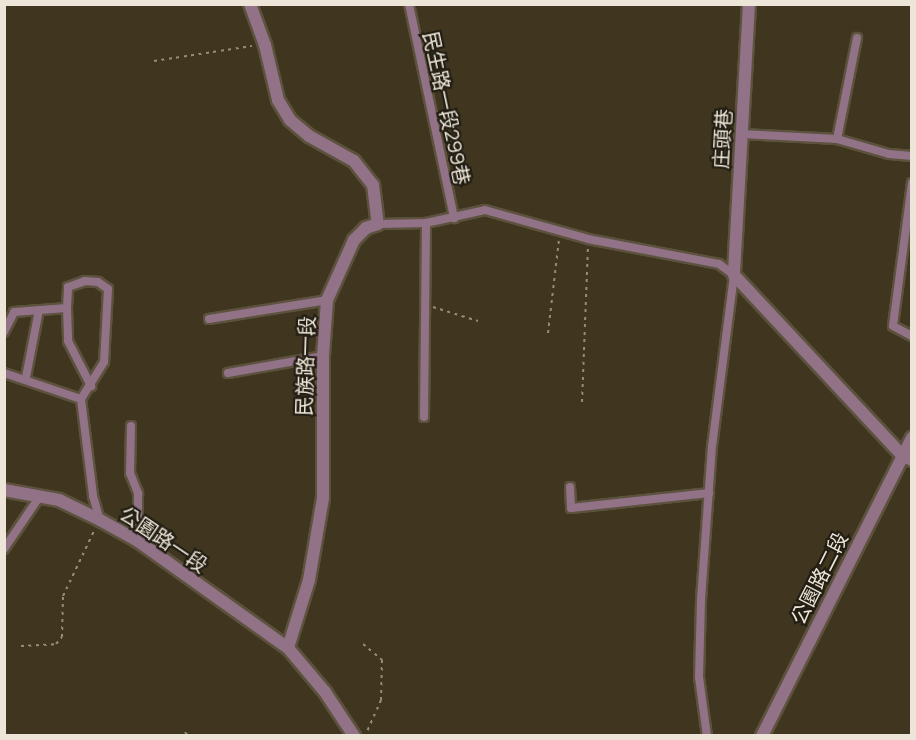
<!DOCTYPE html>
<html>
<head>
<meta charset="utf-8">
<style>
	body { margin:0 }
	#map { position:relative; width:916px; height:740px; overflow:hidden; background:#40361f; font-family:Manrope,"Noto Sans TC",sans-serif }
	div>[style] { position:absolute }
	.path>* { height:2px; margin-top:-1px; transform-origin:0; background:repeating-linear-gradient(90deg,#958d7a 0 3px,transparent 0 7.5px) }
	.roads { filter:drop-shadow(2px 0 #5c523d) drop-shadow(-2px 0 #5c523d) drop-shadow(0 2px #5c523d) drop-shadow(0 -2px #5c523d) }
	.service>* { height:8px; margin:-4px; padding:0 4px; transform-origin:4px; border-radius:4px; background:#917287 }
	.minor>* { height:12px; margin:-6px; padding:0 6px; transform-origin:6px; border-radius:6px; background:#917287 }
	.tertiary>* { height:12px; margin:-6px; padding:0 6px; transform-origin:6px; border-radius:6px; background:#917287 }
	span { translate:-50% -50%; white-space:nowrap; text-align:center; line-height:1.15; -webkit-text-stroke:4.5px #231e14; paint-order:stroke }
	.street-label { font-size:20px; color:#ede6d8 }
	.frame { position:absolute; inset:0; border:6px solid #ede6d8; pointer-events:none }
</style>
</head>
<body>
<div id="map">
	<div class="path">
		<i style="left:154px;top:61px;width:99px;rotate:-8.7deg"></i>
		<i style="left:433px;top:307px;width:47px;rotate:17.3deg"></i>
		<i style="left:548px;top:333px;width:94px;rotate:-83.3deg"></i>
		<i style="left:582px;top:402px;width:155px;rotate:-87.8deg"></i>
		<i style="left:363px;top:644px;width:25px;rotate:40deg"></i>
		<i style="left:382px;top:660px;width:40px;rotate:91.4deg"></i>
		<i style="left:381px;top:700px;width:36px;rotate:114deg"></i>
		<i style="left:21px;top:646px;width:35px;rotate:-3deg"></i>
		<i style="left:56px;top:644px;width:9px;rotate:-49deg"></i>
		<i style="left:62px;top:637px;width:41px;rotate:-88.6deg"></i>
		<i style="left:63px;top:596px;width:74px;rotate:-64.5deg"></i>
		<i style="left:185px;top:732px;width:5px;rotate:53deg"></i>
	</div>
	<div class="roads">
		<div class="service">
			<i style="left:409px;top:4px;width:219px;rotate:78.1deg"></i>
			<i style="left:742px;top:134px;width:95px;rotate:3deg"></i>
			<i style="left:837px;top:139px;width:54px;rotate:16.1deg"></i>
			<i style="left:889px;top:154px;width:23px;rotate:5deg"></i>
			<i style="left:837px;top:139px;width:103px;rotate:-78.8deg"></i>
			<i style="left:912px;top:183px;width:144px;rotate:97.6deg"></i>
			<i style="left:893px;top:326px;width:21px;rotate:28deg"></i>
			<i style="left:378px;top:224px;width:48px;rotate:-1.2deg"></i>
			<i style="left:426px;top:223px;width:60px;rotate:-12.4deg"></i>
			<i style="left:485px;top:210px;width:107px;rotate:15.7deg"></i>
			<i style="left:588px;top:239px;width:133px;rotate:10.8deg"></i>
			<i style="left:719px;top:264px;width:19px;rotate:36deg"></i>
			<i style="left:734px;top:275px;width:172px;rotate:97.3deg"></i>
			<i style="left:712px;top:446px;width:154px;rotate:94.1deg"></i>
			<i style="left:701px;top:600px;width:77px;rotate:91.5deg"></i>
			<i style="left:699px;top:677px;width:60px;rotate:82.3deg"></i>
			<i style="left:67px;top:308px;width:33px;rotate:88deg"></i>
			<i style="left:68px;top:341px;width:51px;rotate:62.9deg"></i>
			<i style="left:209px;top:319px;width:120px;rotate:-9.1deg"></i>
			<i style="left:4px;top:332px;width:22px;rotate:-63deg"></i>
			<i style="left:14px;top:312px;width:53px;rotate:-4.3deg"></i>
			<i style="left:67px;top:308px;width:21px;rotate:-87deg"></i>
			<i style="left:68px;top:287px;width:18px;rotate:-19deg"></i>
			<i style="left:85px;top:281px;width:13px;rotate:4deg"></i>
			<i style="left:98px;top:282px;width:12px;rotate:35deg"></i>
			<i style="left:108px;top:289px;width:73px;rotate:93.1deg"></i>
			<i style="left:104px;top:362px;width:44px;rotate:121.9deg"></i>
			<i style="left:4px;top:373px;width:81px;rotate:18.7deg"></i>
			<i style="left:81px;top:399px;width:98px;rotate:82.9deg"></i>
			<i style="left:93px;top:496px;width:25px;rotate:74deg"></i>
			<i style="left:228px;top:373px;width:97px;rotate:-10.1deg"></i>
			<i style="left:26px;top:377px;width:68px;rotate:-79deg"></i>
			<i style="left:424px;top:417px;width:194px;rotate:-89.4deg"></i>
			<i style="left:131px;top:426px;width:47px;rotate:91.2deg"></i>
			<i style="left:130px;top:473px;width:22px;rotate:68deg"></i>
			<i style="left:138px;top:493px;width:48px;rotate:90deg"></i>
			<i style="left:570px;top:487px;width:21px;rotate:87deg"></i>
			<i style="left:571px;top:508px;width:139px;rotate:-6.2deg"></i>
			<i style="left:4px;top:549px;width:64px;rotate:-55.8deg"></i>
		</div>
		<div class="minor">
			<i style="left:749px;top:4px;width:271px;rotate:93.2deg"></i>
			<i style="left:734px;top:275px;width:246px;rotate:47deg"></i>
			<i style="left:902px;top:455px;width:11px;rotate:27deg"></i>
			<i style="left:4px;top:490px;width:56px;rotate:10.3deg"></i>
			<i style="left:59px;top:500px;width:46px;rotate:26deg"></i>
			<i style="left:100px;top:520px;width:43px;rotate:28.9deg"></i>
			<i style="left:138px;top:541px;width:184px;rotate:35.5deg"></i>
			<i style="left:762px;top:736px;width:334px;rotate:-63.3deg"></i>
		</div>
		<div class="tertiary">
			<i style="left:250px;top:4px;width:44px;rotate:69.9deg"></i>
			<i style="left:265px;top:45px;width:57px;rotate:76.7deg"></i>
			<i style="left:278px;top:100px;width:23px;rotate:59deg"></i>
			<i style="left:290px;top:120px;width:25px;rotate:40deg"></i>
			<i style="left:309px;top:136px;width:51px;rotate:29.1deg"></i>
			<i style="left:354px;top:161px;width:31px;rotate:52deg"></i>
			<i style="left:373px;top:185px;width:39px;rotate:83deg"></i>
			<i style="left:378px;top:224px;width:13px;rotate:162deg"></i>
			<i style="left:366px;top:228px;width:17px;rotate:135deg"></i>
			<i style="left:354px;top:240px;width:66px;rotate:114.2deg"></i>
			<i style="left:327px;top:300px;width:56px;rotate:94.1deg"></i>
			<i style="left:323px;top:356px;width:142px;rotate:90deg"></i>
			<i style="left:323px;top:498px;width:83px;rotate:99.7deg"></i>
			<i style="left:309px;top:580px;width:71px;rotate:107.2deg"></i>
			<i style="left:288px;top:648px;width:57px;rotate:49.9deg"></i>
			<i style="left:325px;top:692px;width:53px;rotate:56.6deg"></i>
		</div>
	</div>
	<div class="street-label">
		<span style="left:447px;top:108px;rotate:78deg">民生路一段299巷</span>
		<span style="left:722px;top:139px;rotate:-87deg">庄頭巷</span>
		<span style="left:305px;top:366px;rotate:-88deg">民族路一段</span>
		<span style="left:164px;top:539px;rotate:34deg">公園路一段</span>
		<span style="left:819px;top:578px;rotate:-63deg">公園路二段</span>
	</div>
	<div class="frame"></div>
</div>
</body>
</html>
